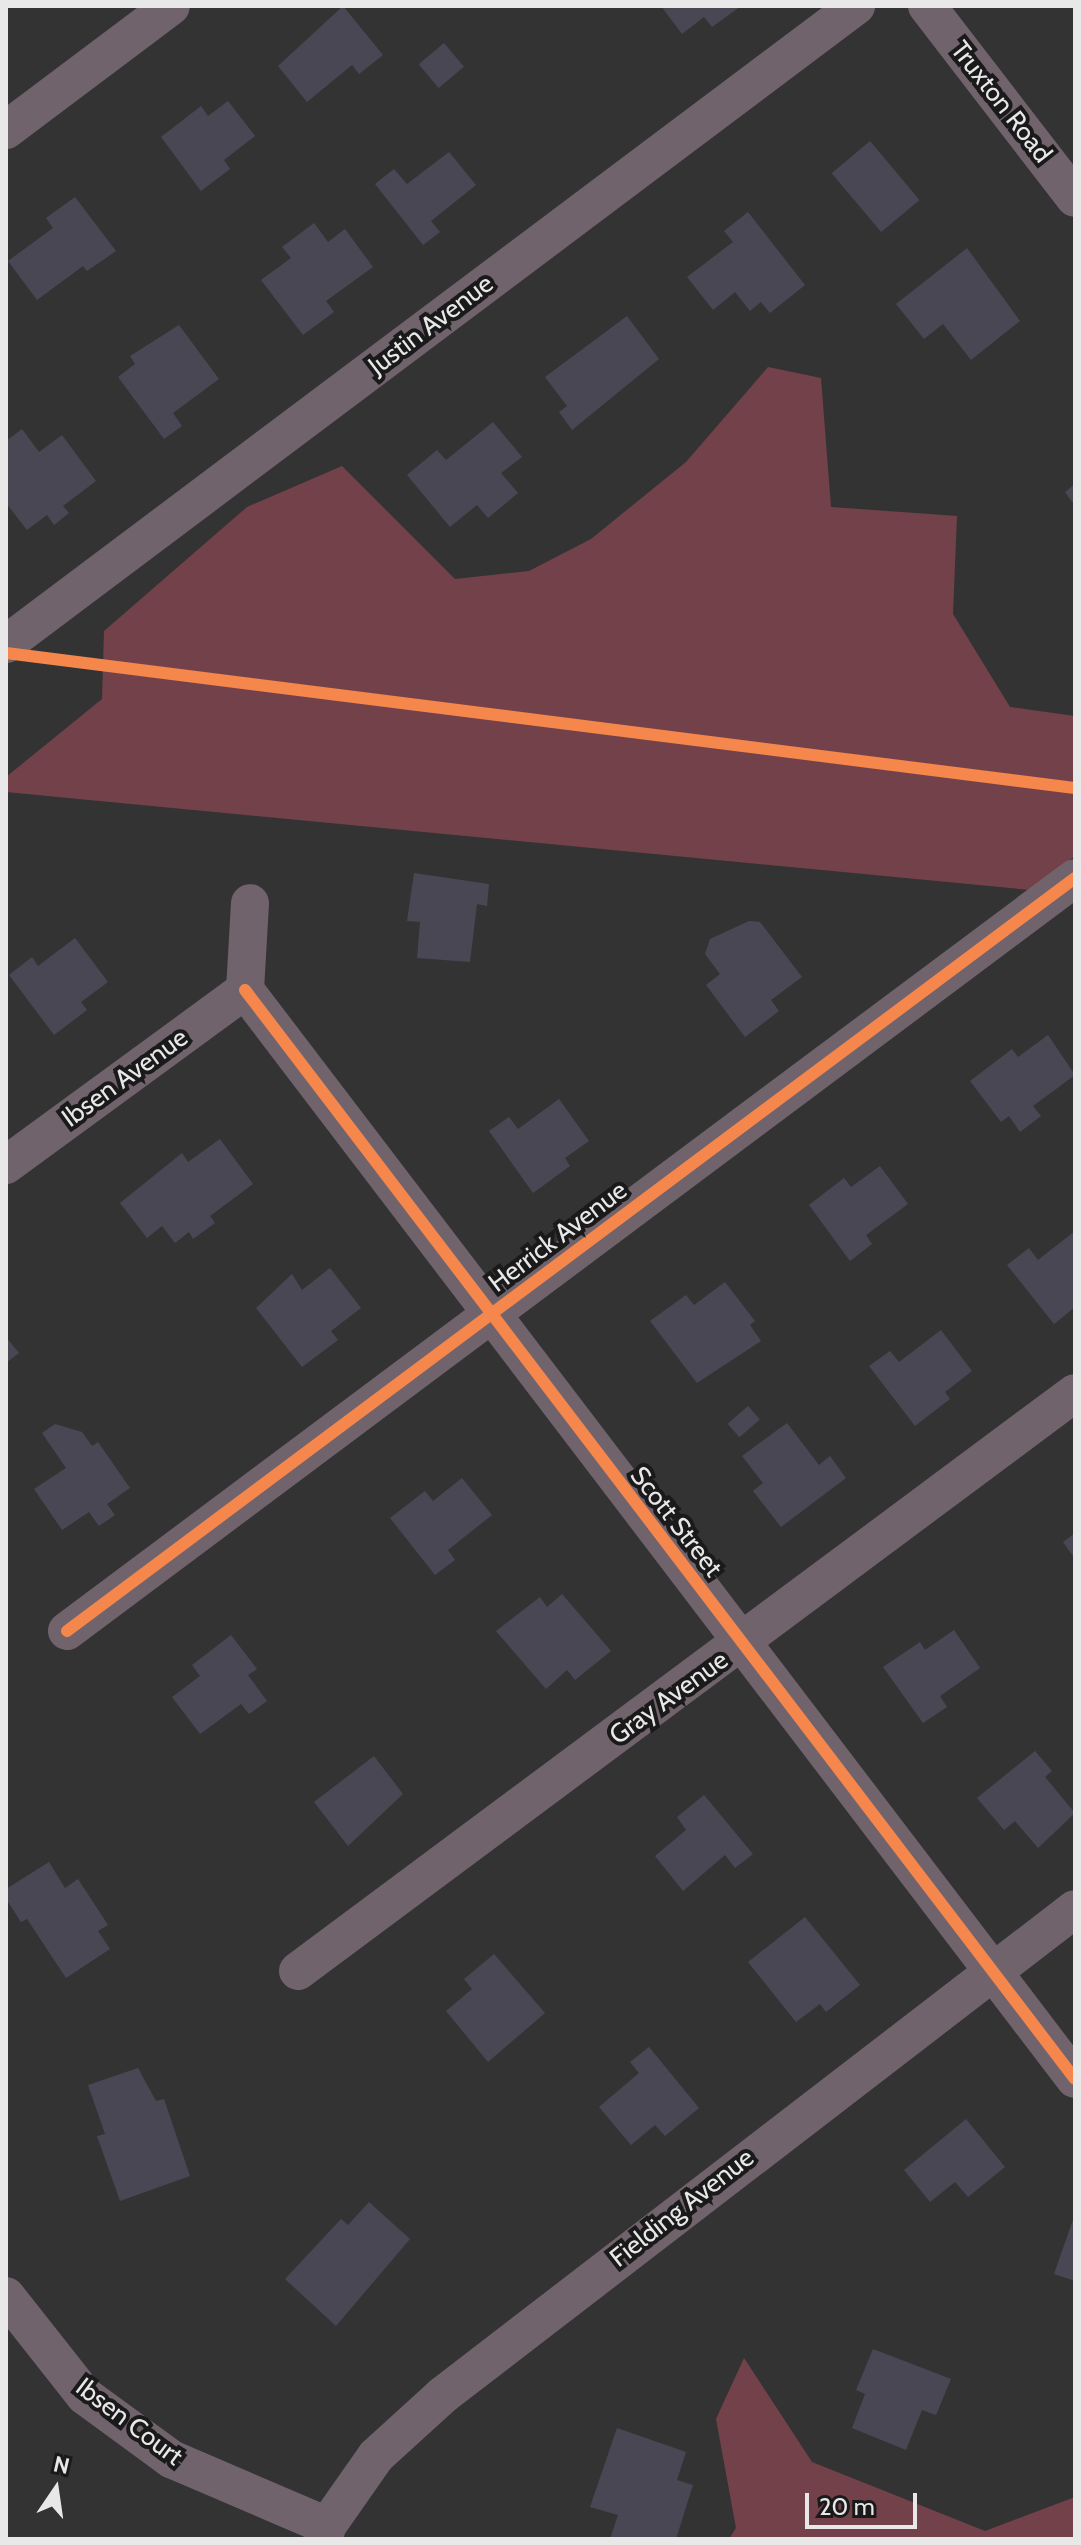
<!DOCTYPE html>
<html>
<head>
<meta charset="utf-8">
<style>
	body { margin:0 }
	#map { position:relative; width:1081px; height:2545px; overflow:hidden; background:#343334; font-family:Cabin,sans-serif }
	div>[style] { position:absolute }
	.green>* { inset:0; background:#73414a }
	.building>* { inset:0; background:#494754; transform-origin:0 0 }
	.street>* { height:38px; margin:-19px; padding:0 19px; transform-origin:19px; border-radius:19px; background:#71636c }
	.cycleway>* { height:12px; margin:-6px; padding:0 6px; transform-origin:6px; border-radius:6px; background:#f5874c }
	span { translate:-50% -50%; white-space:nowrap; text-align:center; line-height:1.15; -webkit-text-stroke:8px #1b1a1b; paint-order:stroke }
	.street-label { font-size:26px; color:#e9e8e9 }
	.frame { position:absolute; inset:0; border:8px solid #e9e8e9; pointer-events:none }
	.north { position:absolute; left:16px; top:2449px; width:80px; height:80px; -webkit-text-stroke:6px #1b1a1b; paint-order:stroke; rotate:13deg; font-size:22px; font-weight:700; line-height:32px; text-align:center; color:#e9e8e9 }
	.north::after { content:''; display:block; margin:auto; width:28px; height:36px; background:#e9e8e9; clip-path:polygon(50% 0,100% 100%,50% 72%,0 100%) }
	.scale { position:absolute; left:805px; top:2493px; width:112px; height:36px; box-sizing:border-box; border:4px solid #e9e8e9; border-top:0; padding-left:10px; font-size:24px; line-height:28px; white-space:nowrap; color:#e9e8e9; -webkit-text-stroke:6px #1b1a1b; paint-order:stroke }
</style>
</head>
<body>
<div id="map">
	<div class="green">
		<i style="clip-path:polygon(768px 367px,821px 378px,831px 507px,957px 516px,953px 614px,1010px 707px,1075px 716px,1075px 856px,1030px 890px,6px 792px,6px 777px,102px 699px,104px 631px,247px 507px,342px 466px,455px 579px,529px 571px,591px 539px,686px 462px)"></i>
		<i style="clip-path:polygon(744px 2358px,812px 2462px,985px 2531px,1075px 2497px,1075px 2539px,729px 2539px,736px 2528px,716px 2419px)"></i>
	</div>
	<div class="building">
		<i style="clip-path:polygon(343px 6px,383px 55px,359px 74px,352px 65px,307px 102px,278px 66px)"></i>
		<i style="clip-path:polygon(661px 6px,741px 6px,712px 27px,704px 17px,682px 34px)"></i>
		<i style="left:444px;top:43px;width:31px;height:33px;rotate:50deg"></i>
		<i style="clip-path:polygon(228px 101px,255px 136px,224px 160px,230px 169px,201px 191px,161px 137px,201px 106px,208px 116px)"></i>
		<i style="left:870px;top:141px;width:77px;height:50px;rotate:50deg"></i>
		<i style="clip-path:polygon(449px 152px,476px 185px,431px 221px,440px 232px,423px 245px,375px 184px,394px 169px,407px 184px)"></i>
		<i style="clip-path:polygon(75px 197px,116px 251px,87px 271px,83px 266px,37px 300px,8px 261px,53px 228px,46px 218px)"></i>
		<i style="clip-path:polygon(748px 212px,805px 285px,770px 313px,761px 302px,750px 311px,735px 292px,713px 310px,687px 277px,733px 242px,724px 231px)"></i>
		<i style="clip-path:polygon(314px 223px,328px 242px,345px 229px,373px 267px,326px 301px,334px 312px,303px 335px,261px 280px,291px 258px,282px 247px)"></i>
		<i style="clip-path:polygon(967px 248px,1020px 321px,971px 360px,943px 324px,924px 339px,896px 304px)"></i>
		<i style="clip-path:polygon(627px 316px,659px 359px,572px 430px,559px 412px,567px 406px,545px 377px)"></i>
		<i style="clip-path:polygon(179px 325px,219px 379px,173px 413px,182px 426px,164px 439px,118px 377px,135px 364px,130px 356px)"></i>
		<i style="clip-path:polygon(493px 422px,522px 457px,501px 473px,518px 493px,488px 518px,477px 505px,450px 527px,407px 475px,437px 450px,446px 460px)"></i>
		<i style="clip-path:polygon(22px 429px,39px 452px,62px 435px,96px 481px,63px 506px,69px 513px,54px 525px,47px 515px,27px 530px,6px 503px,6px 441px)"></i>
		<i style="clip-path:polygon(1075px 484px,1075px 506px,1065px 492px)"></i>
		<i style="clip-path:polygon(414px 873px,489px 884px,487px 906px,477px 904px,470px 962px,417px 958px,420px 922px,407px 921px)"></i>
		<i style="clip-path:polygon(749px 921px,760px 922px,802px 977px,771px 1000px,779px 1011px,745px 1037px,706px 985px,720px 974px,705px 954px,710px 939px)"></i>
		<i style="clip-path:polygon(75px 938px,108px 982px,81px 1002px,87px 1010px,54px 1035px,9px 975px,32px 957px,38px 966px)"></i>
		<i style="clip-path:polygon(1048px 1035px,1075px 1075px,1033px 1106px,1041px 1116px,1020px 1132px,1009px 1116px,1001px 1122px,970px 1081px,1012px 1049px,1018px 1057px)"></i>
		<i style="clip-path:polygon(559px 1099px,589px 1141px,565px 1158px,570px 1166px,533px 1193px,489px 1131px,509px 1117px,518px 1129px)"></i>
		<i style="clip-path:polygon(220px 1139px,253px 1184px,210px 1216px,215px 1223px,193px 1239px,189px 1232px,175px 1243px,162px 1226px,147px 1238px,120px 1203px,182px 1153px,188px 1162px)"></i>
		<i style="clip-path:polygon(880px 1166px,908px 1204px,866px 1235px,872px 1244px,850px 1261px,809px 1205px,844px 1178px,851px 1187px)"></i>
		<i style="clip-path:polygon(1075px 1231px,1075px 1307px,1054px 1324px,1007px 1265px,1029px 1248px,1038px 1260px)"></i>
		<i style="clip-path:polygon(330px 1268px,361px 1308px,331px 1331px,338px 1340px,302px 1367px,256px 1308px,292px 1274px,302px 1290px)"></i>
		<i style="clip-path:polygon(725px 1282px,755px 1321px,750px 1325px,761px 1341px,697px 1383px,650px 1321px,686px 1295px,694px 1305px)"></i>
		<i style="clip-path:polygon(941px 1330px,972px 1371px,945px 1392px,950px 1399px,915px 1426px,869px 1366px,890px 1351px,899px 1362px)"></i>
		<i style="clip-path:polygon(6px 1337px,19px 1353px,6px 1363px)"></i>
		<i style="left:748px;top:1406px;width:18px;height:27px;rotate:49deg"></i>
		<i style="clip-path:polygon(787px 1423px,819px 1465px,830px 1456px,846px 1478px,781px 1527px,753px 1491px,763px 1483px,742px 1456px)"></i>
		<i style="clip-path:polygon(55px 1424px,82px 1432px,92px 1446px,98px 1442px,130px 1488px,107px 1504px,115px 1515px,99px 1526px,89px 1512px,62px 1530px,34px 1489px,66px 1468px,42px 1433px)"></i>
		<i style="clip-path:polygon(462px 1478px,492px 1515px,448px 1550px,455px 1560px,435px 1575px,390px 1518px,425px 1491px,433px 1501px)"></i>
		<i style="clip-path:polygon(1075px 1533px,1075px 1559px,1063px 1542px)"></i>
		<i style="clip-path:polygon(562px 1594px,611px 1651px,575px 1680px,567px 1670px,546px 1689px,496px 1631px,540px 1597px,547px 1607px)"></i>
		<i style="clip-path:polygon(954px 1630px,980px 1668px,940px 1696px,947px 1707px,923px 1723px,883px 1667px,920px 1642px,925px 1650px)"></i>
		<i style="clip-path:polygon(231px 1635px,257px 1669px,248px 1675px,267px 1701px,249px 1714px,241px 1704px,200px 1734px,172px 1697px,200px 1676px,192px 1665px)"></i>
		<i style="clip-path:polygon(1035px 1751px,1052px 1771px,1045px 1777px,1075px 1813px,1038px 1848px,1015px 1821px,1004px 1830px,977px 1798px)"></i>
		<i style="clip-path:polygon(374px 1756px,403px 1794px,348px 1846px,314px 1802px)"></i>
		<i style="clip-path:polygon(704px 1795px,753px 1854px,735px 1868px,725px 1855px,683px 1891px,655px 1856px,686px 1830px,677px 1817px)"></i>
		<i style="clip-path:polygon(49px 1862px,65px 1888px,78px 1879px,108px 1925px,98px 1931px,110px 1949px,66px 1978px,27px 1919px,21px 1922px,6px 1899px,6px 1889px)"></i>
		<i style="clip-path:polygon(805px 1917px,860px 1985px,826px 2012px,820px 2004px,796px 2022px,748px 1962px)"></i>
		<i style="clip-path:polygon(494px 1954px,545px 2013px,488px 2062px,446px 2011px,472px 1989px,464px 1979px)"></i>
		<i style="clip-path:polygon(649px 2047px,699px 2108px,665px 2136px,655px 2125px,631px 2145px,599px 2107px,639px 2073px,630px 2062px)"></i>
		<i style="clip-path:polygon(138px 2068px,156px 2101px,164px 2099px,190px 2176px,120px 2201px,97px 2136px,105px 2134px,88px 2085px)"></i>
		<i style="clip-path:polygon(966px 2119px,1005px 2167px,968px 2197px,955px 2182px,930px 2202px,904px 2170px)"></i>
		<i style="clip-path:polygon(369px 2202px,410px 2239px,336px 2326px,285px 2279px,341px 2219px,348px 2225px)"></i>
		<i style="clip-path:polygon(1075px 2214px,1075px 2281px,1054px 2274px)"></i>
		<i style="clip-path:polygon(873px 2349px,951px 2379px,936px 2415px,922px 2410px,906px 2450px,852px 2428px,865px 2394px,856px 2390px)"></i>
		<i style="clip-path:polygon(617px 2428px,686px 2452px,677px 2480px,693px 2485px,676px 2539px,610px 2539px,618px 2515px,590px 2507px)"></i>
	</div>
	<div class="street">
		<i style="left:927px;top:6px;width:242px;rotate:52.4deg"></i>
		<i style="left:6px;top:130px;width:206px;rotate:-36.9deg"></i>
		<i style="left:6px;top:644px;width:1063px;rotate:-36.89deg"></i>
		<i style="left:245px;top:990px;width:1369px;rotate:52.69deg"></i>
		<i style="left:245px;top:990px;width:87px;rotate:-86.7deg"></i>
		<i style="left:6px;top:1165px;width:296px;rotate:-36.2deg"></i>
		<i style="left:67px;top:1631px;width:1258px;rotate:-36.76deg"></i>
		<i style="left:298px;top:1971px;width:968px;rotate:-36.65deg"></i>
		<i style="left:6px;top:2296px;width:127px;rotate:51.7deg"></i>
		<i style="left:85px;top:2396px;width:107px;rotate:36.2deg"></i>
		<i style="left:171px;top:2459px;width:170px;rotate:23.2deg"></i>
		<i style="left:324px;top:2539px;width:13px;rotate:-77deg"></i>
		<i style="left:327px;top:2526px;width:85px;rotate:-55deg"></i>
		<i style="left:376px;top:2456px;width:91px;rotate:-42.3deg"></i>
		<i style="left:443px;top:2395px;width:797px;rotate:-37.56deg"></i>
	</div>
	<div class="cycleway">
		<i style="left:6px;top:653px;width:1077px;rotate:7.2deg"></i>
		<i style="left:245px;top:990px;width:1369px;rotate:52.69deg"></i>
		<i style="left:67px;top:1631px;width:1258px;rotate:-36.76deg"></i>
	</div>
	<div class="street-label">
		<span style="left:1001px;top:102px;rotate:52deg">Truxton Road</span>
		<span style="left:431px;top:325px;rotate:-37deg">Justin Avenue</span>
		<span style="left:125px;top:1078px;rotate:-36deg">Ibsen Avenue</span>
		<span style="left:558px;top:1237px;rotate:-37deg">Herrick Avenue</span>
		<span style="left:676px;top:1522px;rotate:52deg">Scott Street</span>
		<span style="left:669px;top:1698px;rotate:-36deg">Gray Avenue</span>
		<span style="left:682px;top:2208px;rotate:-38deg">Fielding Avenue</span>
		<span style="left:129px;top:2422px;rotate:37deg">Ibsen Court</span>
	</div>
	<div class="frame"></div>
	<div class="north">N</div>
	<div class="scale">20 m</div>
</div>
</body>
</html>
